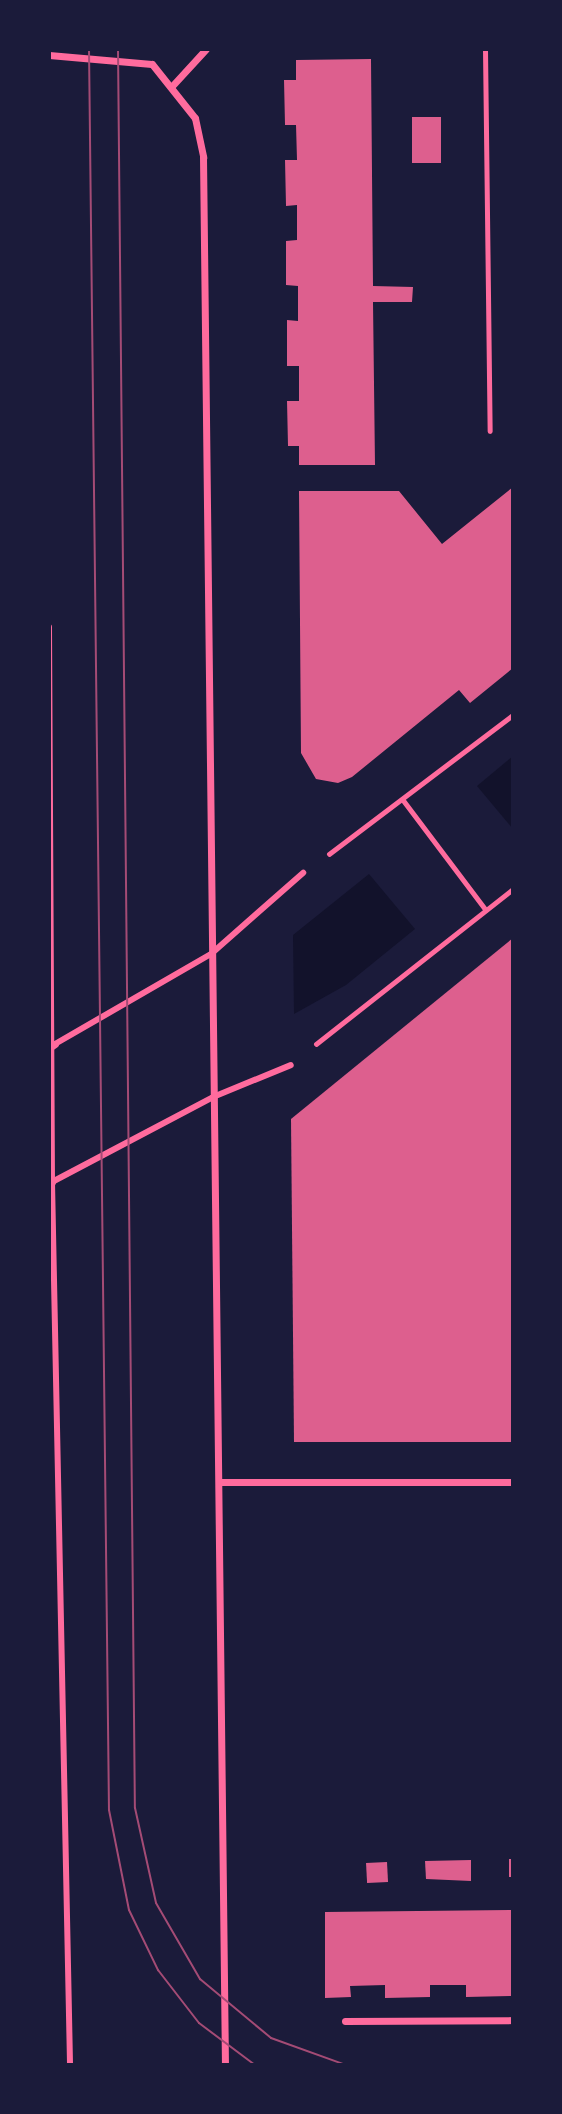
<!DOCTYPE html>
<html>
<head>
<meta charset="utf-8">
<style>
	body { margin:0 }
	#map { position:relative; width:562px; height:2114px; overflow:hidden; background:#1b1b3a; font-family:Poppins,sans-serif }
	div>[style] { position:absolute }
	.water>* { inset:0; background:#12122b }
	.building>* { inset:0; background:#dd5f8e; transform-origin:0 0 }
	.path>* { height:4.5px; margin:-2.25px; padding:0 2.25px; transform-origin:2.25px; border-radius:2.25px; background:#ff6b9d }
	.service>* { height:5px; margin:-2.5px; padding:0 2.5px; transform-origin:2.5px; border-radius:2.5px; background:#ff6b9d }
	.pedestrian>* { height:6px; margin:-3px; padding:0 3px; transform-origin:3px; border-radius:3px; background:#ff6b9d }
	.minor>* { height:7px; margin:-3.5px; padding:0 3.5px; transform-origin:3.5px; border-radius:3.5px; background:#ff6b9d }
	.tram>* { height:2px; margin:-1px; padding:0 1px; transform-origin:1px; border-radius:1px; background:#a44b75 }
	span { translate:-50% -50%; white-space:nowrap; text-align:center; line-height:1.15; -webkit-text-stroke:7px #1b1b3a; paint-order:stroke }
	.frame { position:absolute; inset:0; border:51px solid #1b1b3a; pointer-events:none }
</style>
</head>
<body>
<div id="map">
	<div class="water">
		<i style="clip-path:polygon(513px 756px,513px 829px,477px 786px)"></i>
		<i style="clip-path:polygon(369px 874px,415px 929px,346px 985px,294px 1014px,293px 935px)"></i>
	</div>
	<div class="building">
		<i style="clip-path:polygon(371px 59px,373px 286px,413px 287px,412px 302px,373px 302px,375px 465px,299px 465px,299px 446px,288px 446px,287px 401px,299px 401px,299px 366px,287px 366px,287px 320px,298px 321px,298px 286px,286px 285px,286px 241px,297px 240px,297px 205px,286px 206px,285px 160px,297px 160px,296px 125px,285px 125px,284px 80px,296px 80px,296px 60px)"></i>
		<i style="left:412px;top:117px;width:29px;height:46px"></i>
		<i style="clip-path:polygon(513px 487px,513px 668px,470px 703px,459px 690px,352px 777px,338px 783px,316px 779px,301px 753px,299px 491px,399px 491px,442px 544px)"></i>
		<i style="clip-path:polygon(513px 938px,513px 1442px,294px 1442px,291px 1119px)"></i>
		<i style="left:509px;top:1859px;width:4px;height:18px"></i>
		<i style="clip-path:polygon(471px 1860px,471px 1881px,426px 1879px,425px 1861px)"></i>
		<i style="left:387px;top:1862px;width:20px;height:21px;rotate:87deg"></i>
		<i style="clip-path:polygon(513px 1910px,511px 1996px,466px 1997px,466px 1985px,430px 1985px,430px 1997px,385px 1998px,385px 1985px,350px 1986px,351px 1997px,325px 1998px,325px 1912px)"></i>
	</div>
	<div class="path">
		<i style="left:404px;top:801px;width:136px;rotate:53deg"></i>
		<i style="left:329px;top:854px;width:231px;rotate:-37.1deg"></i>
		<i style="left:316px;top:1044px;width:251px;rotate:-38.2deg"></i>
	</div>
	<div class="service">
		<i style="left:485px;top:49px;width:382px;rotate:89.3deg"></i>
	</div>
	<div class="pedestrian">
		<i style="left:49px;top:627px;width:555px;rotate:89.69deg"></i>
		<i style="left:52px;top:1182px;width:883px;rotate:88.83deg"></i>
		<i style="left:55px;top:1044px;width:180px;rotate:-30deg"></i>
		<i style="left:211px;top:954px;width:123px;rotate:-41.4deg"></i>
		<i style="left:52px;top:1182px;width:182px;rotate:-27.8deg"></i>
		<i style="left:213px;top:1097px;width:84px;rotate:-22.3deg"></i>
	</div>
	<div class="minor">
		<i style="left:49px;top:55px;width:103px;rotate:5deg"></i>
		<i style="left:152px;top:64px;width:69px;rotate:51.5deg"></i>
		<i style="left:195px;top:118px;width:40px;rotate:78deg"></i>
		<i style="left:203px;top:157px;width:1908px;rotate:89.34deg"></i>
		<i style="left:172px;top:86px;width:50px;rotate:-47.4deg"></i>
		<i style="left:49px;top:1048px;width:7px;rotate:-34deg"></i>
		<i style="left:49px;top:1183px;width:3px;rotate:-18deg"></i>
		<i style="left:221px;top:1482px;width:292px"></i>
		<i style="left:345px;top:2021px;width:168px;rotate:-0.3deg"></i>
	</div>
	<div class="tram">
		<i style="left:89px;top:49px;width:1761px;rotate:89.35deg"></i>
		<i style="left:109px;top:1810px;width:102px;rotate:78.7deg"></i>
		<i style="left:129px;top:1910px;width:67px;rotate:64.2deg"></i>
		<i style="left:158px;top:1970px;width:67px;rotate:52.3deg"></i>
		<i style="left:199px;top:2023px;width:70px;rotate:36.9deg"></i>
		<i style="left:118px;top:49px;width:1759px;rotate:89.45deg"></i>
		<i style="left:135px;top:1808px;width:97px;rotate:77.5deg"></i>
		<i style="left:156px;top:1903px;width:88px;rotate:59.9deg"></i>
		<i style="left:200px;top:1979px;width:92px;rotate:39.7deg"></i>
		<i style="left:271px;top:2038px;width:80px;rotate:19.8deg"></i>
	</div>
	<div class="frame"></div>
</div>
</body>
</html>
